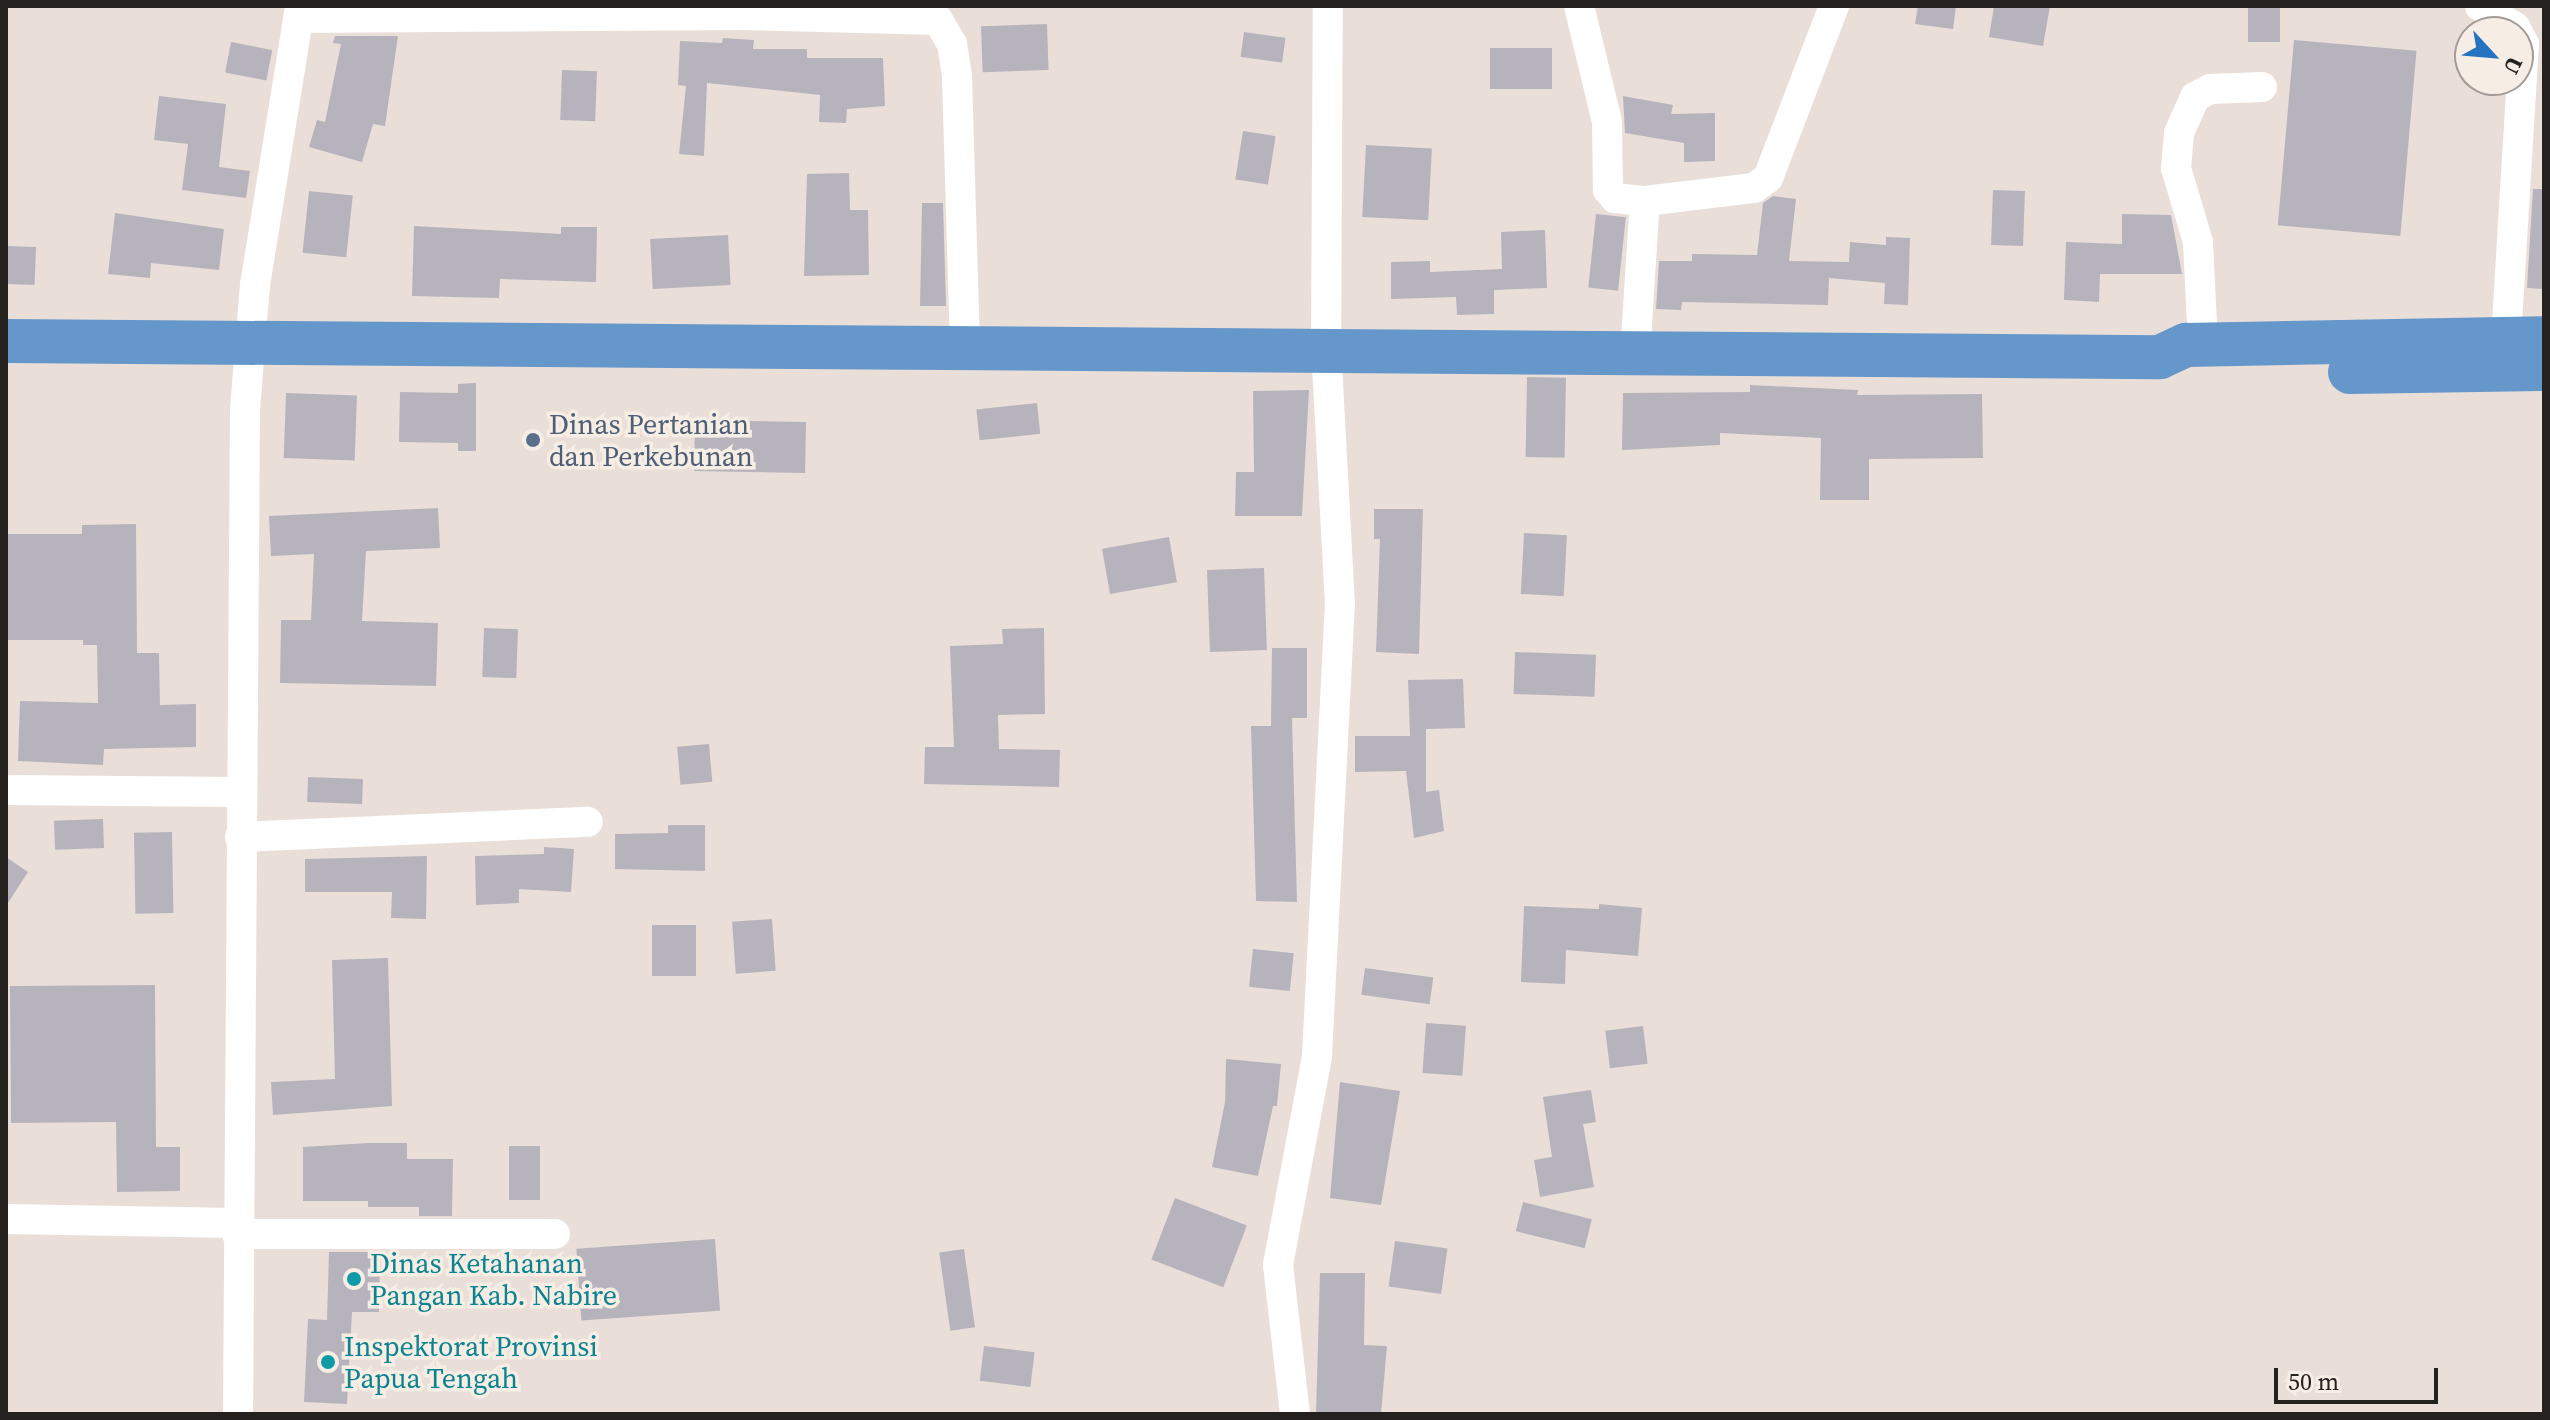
<!DOCTYPE html>
<html>
<head>
<meta charset="utf-8">
<style>
	body { margin:0 }
	#map { position:relative; width:2550px; height:1420px; overflow:hidden; background:#e9dfd8; font-family:"Source Serif 4",serif }
	div>[style] { position:absolute }
	.building>* { inset:0; background:#b7b3bd; transform-origin:0 0 }
	.minor>* { height:30px; margin:-15px; padding:0 15px; transform-origin:15px; border-radius:15px; background:#fff }
	.highway>* { height:44px; margin:-22px; padding:0 22px; transform-origin:22px; border-radius:22px; background:#6697cb }
	.dots>* { width:22px; height:22px; translate:-50% -50%; box-sizing:border-box; border:4px solid #f6ede5; border-radius:50% }
	span { translate:-50% -50%; white-space:nowrap; text-align:center; line-height:1.15; -webkit-text-stroke:7px #f6ede5; paint-order:stroke }
	.service-label { font-size:28px; color:#4e5e75 }
	.left { translate:0 -50%; text-align:left }
	.culture-label { font-size:28px; color:#0d838f }
	.frame { position:absolute; inset:0; border:8px solid #25211f; pointer-events:none }
	.north { position:absolute; left:2454px; top:16px; width:80px; height:80px; box-sizing:border-box; background:#f6ede5; border:2px solid #a29b96; border-radius:50%; rotate:116deg; font-size:22px; font-weight:700; line-height:32px; text-align:center; color:#25211f }
	.north::after { content:''; display:block; margin:auto; width:28px; height:36px; background:#2673c2; clip-path:polygon(50% 0,100% 100%,50% 72%,0 100%) }
	.scale { position:absolute; left:2274px; top:1368px; width:164px; height:36px; box-sizing:border-box; border:4px solid #25211f; border-top:0; padding-left:10px; font-size:24px; line-height:28px; white-space:nowrap; color:#25211f; -webkit-text-stroke:6px #f6ede5; paint-order:stroke }
</style>
</head>
<body>
<div id="map">
	<div class="building">
		<i style="clip-path:polygon(1918px 6px,1956px 6px,1953px 29px,1915px 24px)"></i>
		<i style="clip-path:polygon(1994px 6px,2050px 6px,2043px 46px,1989px 37px)"></i>
		<i style="left:2248px;top:6px;width:32px;height:36px"></i>
		<i style="left:1047px;top:24px;width:46px;height:66px;rotate:88deg"></i>
		<i style="left:1244px;top:32px;width:42px;height:25px;rotate:8deg"></i>
		<i style="clip-path:polygon(335px 36px,398px 36px,385px 126px,373px 124px,362px 162px,309px 147px,317px 120px,325px 122px,341px 44px,333px 43px)"></i>
		<i style="clip-path:polygon(723px 38px,754px 40px,753px 49px,807px 49px,807px 58px,883px 58px,885px 106px,847px 109px,846px 123px,819px 122px,820px 95px,707px 83px,704px 156px,679px 154px,686px 86px,678px 85px,680px 41px,722px 43px)"></i>
		<i style="left:2294px;top:40px;width:123px;height:186px;rotate:5deg"></i>
		<i style="left:231px;top:42px;width:42px;height:31px;rotate:11deg"></i>
		<i style="left:1490px;top:48px;width:62px;height:41px"></i>
		<i style="left:562px;top:70px;width:35px;height:50px;rotate:2deg"></i>
		<i style="clip-path:polygon(159px 96px,226px 104px,219px 167px,250px 171px,246px 198px,182px 190px,188px 144px,154px 140px)"></i>
		<i style="clip-path:polygon(1623px 96px,1673px 105px,1671px 114px,1715px 113px,1715px 161px,1684px 162px,1684px 143px,1625px 133px)"></i>
		<i style="left:1243px;top:131px;width:33px;height:49px;rotate:9deg"></i>
		<i style="left:1366px;top:145px;width:66px;height:72px;rotate:3deg"></i>
		<i style="clip-path:polygon(849px 173px,850px 210px,868px 210px,869px 275px,804px 276px,807px 174px)"></i>
		<i style="clip-path:polygon(2533px 189px,2544px 189px,2544px 289px,2527px 288px)"></i>
		<i style="left:1993px;top:190px;width:32px;height:55px;rotate:2deg"></i>
		<i style="left:309px;top:191px;width:44px;height:62px;rotate:6deg"></i>
		<i style="clip-path:polygon(1773px 196px,1796px 199px,1789px 261px,1849px 262px,1850px 242px,1886px 245px,1886px 237px,1910px 238px,1908px 305px,1884px 304px,1885px 283px,1829px 278px,1828px 305px,1682px 302px,1681px 310px,1656px 309px,1659px 261px,1692px 261px,1692px 254px,1757px 255px,1763px 203px)"></i>
		<i style="clip-path:polygon(922px 203px,943px 203px,946px 306px,920px 306px)"></i>
		<i style="clip-path:polygon(115px 213px,224px 229px,219px 270px,151px 263px,150px 278px,108px 274px)"></i>
		<i style="left:1596px;top:214px;width:30px;height:74px;rotate:6deg"></i>
		<i style="clip-path:polygon(2122px 214px,2171px 215px,2182px 274px,2100px 274px,2099px 302px,2064px 300px,2066px 242px,2122px 244px)"></i>
		<i style="clip-path:polygon(414px 226px,561px 234px,561px 227px,597px 227px,596px 282px,500px 279px,499px 298px,412px 296px)"></i>
		<i style="clip-path:polygon(1545px 230px,1547px 288px,1494px 290px,1494px 314px,1457px 315px,1456px 297px,1391px 299px,1391px 262px,1430px 261px,1430px 272px,1502px 269px,1501px 232px)"></i>
		<i style="left:728px;top:235px;width:50px;height:78px;rotate:87deg"></i>
		<i style="left:6px;top:246px;width:30px;height:38px;rotate:2deg"></i>
		<i style="left:1527px;top:377px;width:39px;height:80px;rotate:1deg"></i>
		<i style="clip-path:polygon(476px 383px,476px 451px,458px 451px,458px 443px,399px 442px,400px 392px,458px 393px,458px 384px)"></i>
		<i style="clip-path:polygon(1750px 385px,1858px 390px,1857px 395px,1982px 394px,1983px 458px,1869px 459px,1869px 500px,1820px 500px,1821px 438px,1720px 433px,1720px 445px,1622px 450px,1623px 393px,1750px 392px)"></i>
		<i style="clip-path:polygon(1309px 390px,1302px 516px,1235px 516px,1236px 472px,1254px 472px,1253px 391px)"></i>
		<i style="left:286px;top:393px;width:71px;height:65px;rotate:2deg"></i>
		<i style="left:1037px;top:403px;width:31px;height:61px;rotate:84deg"></i>
		<i style="left:695px;top:420px;width:111px;height:51px;rotate:1deg"></i>
		<i style="clip-path:polygon(438px 508px,440px 548px,366px 551px,362px 621px,438px 623px,436px 686px,280px 683px,281px 620px,311px 620px,314px 554px,271px 556px,269px 516px)"></i>
		<i style="clip-path:polygon(1374px 509px,1423px 509px,1419px 654px,1376px 652px,1380px 539px,1374px 539px)"></i>
		<i style="clip-path:polygon(136px 524px,137px 653px,159px 653px,160px 705px,196px 704px,196px 747px,104px 749px,103px 765px,18px 761px,20px 701px,98px 703px,97px 645px,83px 645px,83px 640px,6px 640px,6px 534px,82px 534px,82px 525px)"></i>
		<i style="left:1524px;top:533px;width:43px;height:61px;rotate:3deg"></i>
		<i style="left:1169px;top:537px;width:46px;height:68px;rotate:80deg"></i>
		<i style="left:1264px;top:568px;width:82px;height:57px;rotate:88deg"></i>
		<i style="left:484px;top:628px;width:34px;height:49px;rotate:2deg"></i>
		<i style="clip-path:polygon(1044px 628px,1045px 714px,998px 715px,999px 749px,1060px 750px,1059px 787px,924px 784px,925px 747px,954px 747px,950px 646px,1003px 644px,1002px 629px)"></i>
		<i style="clip-path:polygon(1272px 648px,1307px 648px,1307px 718px,1292px 718px,1297px 902px,1256px 901px,1251px 726px,1271px 726px)"></i>
		<i style="left:1515px;top:652px;width:81px;height:42px;rotate:2deg"></i>
		<i style="clip-path:polygon(1463px 679px,1465px 728px,1426px 729px,1426px 792px,1439px 790px,1444px 831px,1414px 838px,1406px 771px,1355px 772px,1355px 736px,1410px 736px,1408px 680px)"></i>
		<i style="left:709px;top:744px;width:38px;height:32px;rotate:85deg"></i>
		<i style="left:308px;top:777px;width:55px;height:25px;rotate:2deg"></i>
		<i style="left:103px;top:819px;width:29px;height:49px;rotate:88deg"></i>
		<i style="clip-path:polygon(668px 825px,705px 825px,705px 871px,615px 869px,615px 834px,668px 833px)"></i>
		<i style="left:172px;top:832px;width:81px;height:38px;rotate:89deg"></i>
		<i style="clip-path:polygon(544px 847px,574px 849px,571px 892px,519px 889px,519px 903px,476px 905px,475px 856px,544px 854px)"></i>
		<i style="clip-path:polygon(427px 856px,426px 919px,391px 918px,392px 892px,305px 892px,305px 859px)"></i>
		<i style="clip-path:polygon(6px 857px,28px 872px,6px 906px)"></i>
		<i style="clip-path:polygon(1599px 904px,1642px 908px,1638px 956px,1566px 950px,1565px 984px,1521px 982px,1524px 906px,1599px 909px)"></i>
		<i style="left:772px;top:919px;width:52px;height:40px;rotate:86deg"></i>
		<i style="left:652px;top:925px;width:44px;height:51px"></i>
		<i style="left:1253px;top:949px;width:41px;height:38px;rotate:6deg"></i>
		<i style="clip-path:polygon(388px 958px,392px 1106px,273px 1115px,271px 1082px,335px 1079px,332px 960px)"></i>
		<i style="left:1365px;top:968px;width:69px;height:27px;rotate:8deg"></i>
		<i style="clip-path:polygon(155px 985px,156px 1147px,180px 1147px,180px 1191px,117px 1192px,116px 1122px,11px 1123px,10px 986px)"></i>
		<i style="left:1426px;top:1023px;width:40px;height:50px;rotate:4deg"></i>
		<i style="left:1643px;top:1026px;width:38px;height:38px;rotate:83deg"></i>
		<i style="clip-path:polygon(1226px 1059px,1281px 1064px,1277px 1106px,1273px 1106px,1258px 1176px,1212px 1167px,1225px 1102px)"></i>
		<i style="clip-path:polygon(1340px 1082px,1400px 1091px,1381px 1205px,1330px 1198px)"></i>
		<i style="clip-path:polygon(1591px 1090px,1596px 1122px,1583px 1124px,1594px 1187px,1540px 1197px,1534px 1160px,1552px 1157px,1543px 1097px)"></i>
		<i style="clip-path:polygon(368px 1143px,407px 1143px,407px 1159px,453px 1159px,452px 1216px,419px 1216px,419px 1207px,368px 1207px,368px 1201px,303px 1201px,303px 1147px)"></i>
		<i style="left:509px;top:1146px;width:31px;height:54px"></i>
		<i style="left:1175px;top:1198px;width:77px;height:66px;rotate:21deg"></i>
		<i style="left:1523px;top:1202px;width:71px;height:30px;rotate:14deg"></i>
		<i style="left:715px;top:1239px;width:72px;height:139px;rotate:86deg"></i>
		<i style="left:1395px;top:1241px;width:53px;height:46px;rotate:8deg"></i>
		<i style="left:964px;top:1249px;width:79px;height:25px;rotate:82deg"></i>
		<i style="clip-path:polygon(329px 1252px,380px 1252px,379px 1312px,352px 1312px,347px 1404px,304px 1402px,308px 1319px,327px 1320px)"></i>
		<i style="clip-path:polygon(1320px 1273px,1365px 1273px,1364px 1345px,1387px 1346px,1381px 1414px,1316px 1414px)"></i>
		<i style="left:984px;top:1346px;width:51px;height:35px;rotate:7deg"></i>
	</div>
	<div class="minor">
		<i style="left:1579px;top:6px;width:119px;rotate:76.4deg"></i>
		<i style="left:1607px;top:122px;width:68px;rotate:89.2deg"></i>
		<i style="left:1608px;top:190px;width:11px;rotate:49deg"></i>
		<i style="left:1615px;top:198px;width:30px;rotate:6deg"></i>
		<i style="left:2480px;top:6px;width:41px;rotate:31deg"></i>
		<i style="left:2515px;top:27px;width:19px;rotate:62deg"></i>
		<i style="left:2524px;top:44px;width:296px;rotate:93.5deg"></i>
		<i style="left:298px;top:18px;width:446px;rotate:-0.4deg"></i>
		<i style="left:744px;top:15px;width:194px;rotate:1.5deg"></i>
		<i style="left:938px;top:20px;width:28px;rotate:60deg"></i>
		<i style="left:952px;top:44px;width:33px;rotate:81deg"></i>
		<i style="left:957px;top:77px;width:271px;rotate:88.3deg"></i>
		<i style="left:2203px;top:345px;width:103px;rotate:-92.8deg"></i>
		<i style="left:2198px;top:242px;width:77px;rotate:-106.6deg"></i>
		<i style="left:2176px;top:168px;width:35px;rotate:-85deg"></i>
		<i style="left:2179px;top:133px;width:39px;rotate:-66deg"></i>
		<i style="left:2195px;top:97px;width:17px;rotate:-28deg"></i>
		<i style="left:2210px;top:89px;width:52px;rotate:-2.2deg"></i>
		<i style="left:1635px;top:354px;width:153px;rotate:-86.3deg"></i>
		<i style="left:1645px;top:201px;width:110px;rotate:-6.8deg"></i>
		<i style="left:1754px;top:188px;width:17px;rotate:-36deg"></i>
		<i style="left:1768px;top:178px;width:184px;rotate:-69deg"></i>
		<i style="left:6px;top:790px;width:234px;rotate:0.5deg"></i>
		<i style="left:240px;top:837px;width:348px;rotate:-2.5deg"></i>
		<i style="left:6px;top:1219px;width:231px;rotate:1deg"></i>
		<i style="left:237px;top:1234px;width:318px"></i>
		<i style="left:238px;top:1414px;width:1005px;rotate:-89.6deg"></i>
		<i style="left:245px;top:409px;width:124px;rotate:-85.4deg"></i>
		<i style="left:255px;top:285px;width:283px;rotate:-80.8deg"></i>
		<i style="left:1295px;top:1414px;width:150px;rotate:-96.5deg"></i>
		<i style="left:1278px;top:1265px;width:213px;rotate:-79.4deg"></i>
		<i style="left:1317px;top:1056px;width:452px;rotate:-87.1deg"></i>
		<i style="left:1340px;top:605px;width:256px;rotate:-93.1deg"></i>
		<i style="left:1326px;top:349px;width:343px;rotate:-89.7deg"></i>
	</div>
	<div class="highway">
		<i style="left:6px;top:341px;width:2154px;rotate:0.43deg"></i>
		<i style="left:2160px;top:357px;width:29px;rotate:-25deg"></i>
		<i style="left:2186px;top:345px;width:358px;rotate:-1.1deg"></i>
		<i style="left:2350px;top:372px;width:194px;rotate:-0.9deg"></i>
	</div>
	<div class="dots">
		<i style="left:533px;top:440px;background:#5c6f8a"></i>
		<i style="left:354px;top:1279px;background:#0f9aa8"></i>
		<i style="left:328px;top:1362px;background:#0f9aa8"></i>
	</div>
	<div class="service-label">
		<span class="left" style="left:549px;top:440px">Dinas Pertanian<br>dan Perkebunan</span>
	</div>
	<div class="culture-label">
		<span class="left" style="left:370px;top:1279px">Dinas Ketahanan<br>Pangan Kab. Nabire</span>
		<span class="left" style="left:344px;top:1362px">Inspektorat Provinsi<br>Papua Tengah</span>
	</div>
	<div class="frame"></div>
	<div class="north">U</div>
	<div class="scale">50 m</div>
</div>
</body>
</html>
